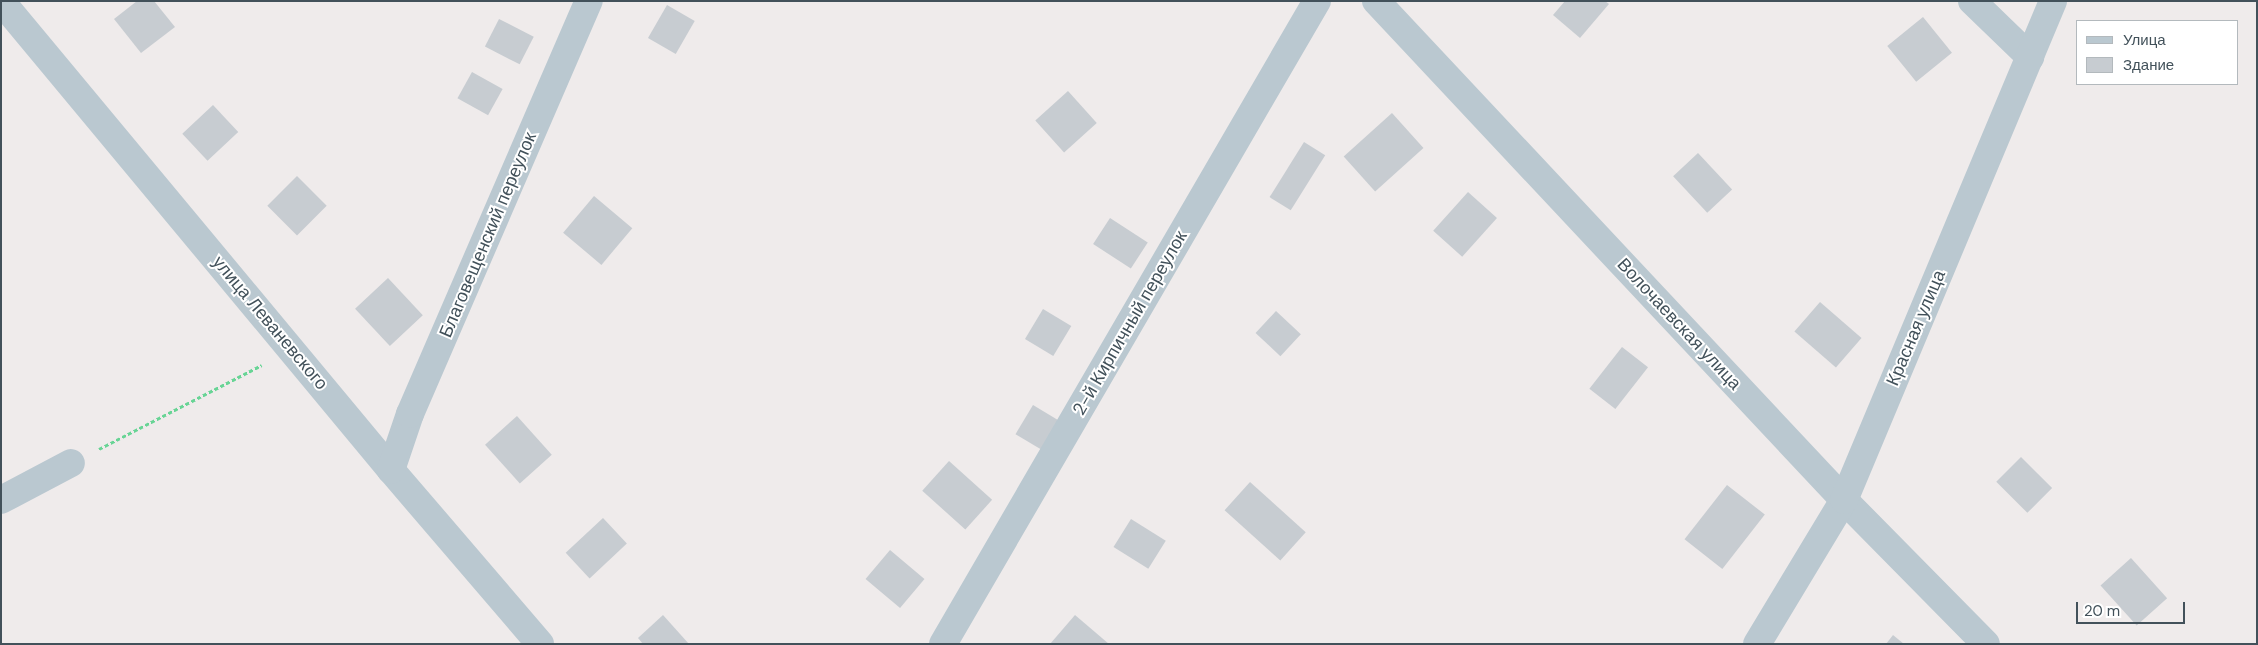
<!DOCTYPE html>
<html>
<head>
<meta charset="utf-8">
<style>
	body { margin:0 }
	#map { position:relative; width:2258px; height:645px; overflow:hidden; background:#efebeb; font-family:"DM Sans",sans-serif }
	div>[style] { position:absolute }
	.building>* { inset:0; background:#c7ccd1; transform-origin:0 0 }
	.path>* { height:3px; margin-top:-1.5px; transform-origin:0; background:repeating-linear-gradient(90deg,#68d495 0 4px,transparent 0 6.5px) }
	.minor>* { height:28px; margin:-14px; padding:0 14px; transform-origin:14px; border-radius:14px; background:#bac8d0 }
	span { translate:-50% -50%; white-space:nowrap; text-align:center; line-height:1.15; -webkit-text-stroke:4px #fff; paint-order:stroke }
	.street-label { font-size:18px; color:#42515a }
	.frame { position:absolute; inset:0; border:2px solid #42515a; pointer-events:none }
	.legend { position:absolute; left:2076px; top:20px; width:162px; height:65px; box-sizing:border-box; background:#fff; border:1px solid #b3b9bd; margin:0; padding:6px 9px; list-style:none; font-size:15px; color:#42515a }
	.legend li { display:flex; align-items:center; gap:10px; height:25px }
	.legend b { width:25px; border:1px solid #b3b9bd }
	.scale { position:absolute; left:2076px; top:602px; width:109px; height:22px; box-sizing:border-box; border:2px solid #42515a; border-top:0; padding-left:6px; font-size:15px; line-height:18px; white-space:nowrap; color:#42515a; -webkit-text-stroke:4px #fff; paint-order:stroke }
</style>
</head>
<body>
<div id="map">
	<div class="building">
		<i style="clip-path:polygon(137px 1px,154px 1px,175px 27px,141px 53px,114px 19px)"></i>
		<i style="clip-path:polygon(1565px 1px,1605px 1px,1609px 4px,1580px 38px,1553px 15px)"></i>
		<i style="left:667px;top:5px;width:32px;height:38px;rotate:30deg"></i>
		<i style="left:1923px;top:17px;width:46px;height:46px;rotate:51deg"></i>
		<i style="left:499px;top:19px;width:39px;height:31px;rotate:27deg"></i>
		<i style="left:472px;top:72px;width:35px;height:30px;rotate:29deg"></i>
		<i style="left:1068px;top:91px;width:43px;height:44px;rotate:48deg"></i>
		<i style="left:213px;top:105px;width:37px;height:42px;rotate:47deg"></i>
		<i style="left:1392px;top:113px;width:47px;height:65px;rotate:48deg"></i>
		<i style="left:1304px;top:142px;width:25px;height:65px;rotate:32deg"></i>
		<i style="left:1698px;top:153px;width:50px;height:34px;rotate:47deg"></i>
		<i style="left:297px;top:176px;width:42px;height:42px;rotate:45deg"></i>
		<i style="left:1468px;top:192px;width:39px;height:52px;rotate:42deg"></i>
		<i style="left:594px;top:196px;width:50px;height:48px;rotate:40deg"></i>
		<i style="left:1110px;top:218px;width:45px;height:31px;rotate:33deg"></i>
		<i style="left:388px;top:278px;width:51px;height:45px;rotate:47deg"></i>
		<i style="left:1820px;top:302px;width:55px;height:39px;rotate:41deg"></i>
		<i style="left:1043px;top:309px;width:33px;height:35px;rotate:31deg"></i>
		<i style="left:1276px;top:311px;width:34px;height:30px;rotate:43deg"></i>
		<i style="left:1622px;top:347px;width:33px;height:53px;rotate:38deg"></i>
		<i style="left:1033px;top:405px;width:31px;height:34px;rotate:31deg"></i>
		<i style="left:517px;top:416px;width:52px;height:43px;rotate:48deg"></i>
		<i style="left:2021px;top:457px;width:44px;height:35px;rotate:45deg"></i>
		<i style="left:949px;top:461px;width:58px;height:40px;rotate:42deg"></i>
		<i style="left:1250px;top:482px;width:75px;height:38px;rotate:42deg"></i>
		<i style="left:1727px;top:485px;width:48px;height:69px;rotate:38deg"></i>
		<i style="left:603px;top:518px;width:35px;height:51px;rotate:47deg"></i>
		<i style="left:1131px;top:519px;width:41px;height:33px;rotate:32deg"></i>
		<i style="left:890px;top:550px;width:45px;height:38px;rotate:40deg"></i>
		<i style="left:2131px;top:558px;width:54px;height:41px;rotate:48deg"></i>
		<i style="clip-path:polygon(663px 615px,689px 644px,643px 644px,638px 638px)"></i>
		<i style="clip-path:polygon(1075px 615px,1109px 644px,1050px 644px)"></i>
		<i style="clip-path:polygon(1893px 635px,1904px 644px,1886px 644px)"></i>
	</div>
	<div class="path">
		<i style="left:99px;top:449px;width:183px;rotate:-27.3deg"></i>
	</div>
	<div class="minor">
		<i style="left:1px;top:1px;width:610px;rotate:50.25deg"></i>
		<i style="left:391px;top:470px;width:229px;rotate:49.4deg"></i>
		<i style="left:1376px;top:1px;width:684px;rotate:46.84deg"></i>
		<i style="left:1844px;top:500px;width:202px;rotate:45.4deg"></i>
		<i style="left:1972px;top:1px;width:81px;rotate:44deg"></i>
		<i style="left:391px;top:470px;width:59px;rotate:-71.3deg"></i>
		<i style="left:410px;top:414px;width:450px;rotate:-66.6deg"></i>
		<i style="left:1px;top:500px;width:79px;rotate:-27.9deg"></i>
		<i style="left:943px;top:644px;width:744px;rotate:-59.82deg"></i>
		<i style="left:1757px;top:644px;width:168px;rotate:-58.9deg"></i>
		<i style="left:1844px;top:500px;width:541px;rotate:-67.27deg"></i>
	</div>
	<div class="street-label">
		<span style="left:488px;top:235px;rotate:-67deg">Благовещенский переулок</span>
		<span style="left:270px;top:323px;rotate:50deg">улица Леваневского</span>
		<span style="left:1130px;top:323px;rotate:-60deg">2-й Кирпичный переулок</span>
		<span style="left:1679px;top:324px;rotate:47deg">Волочаевская улица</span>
		<span style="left:1916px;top:328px;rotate:-67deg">Красная улица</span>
	</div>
	<div class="frame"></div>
	<ul class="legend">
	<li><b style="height:6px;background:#bac8d0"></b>Улица</li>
	<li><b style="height:14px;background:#c7ccd1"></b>Здание</li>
	</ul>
	<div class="scale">20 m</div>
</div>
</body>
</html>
